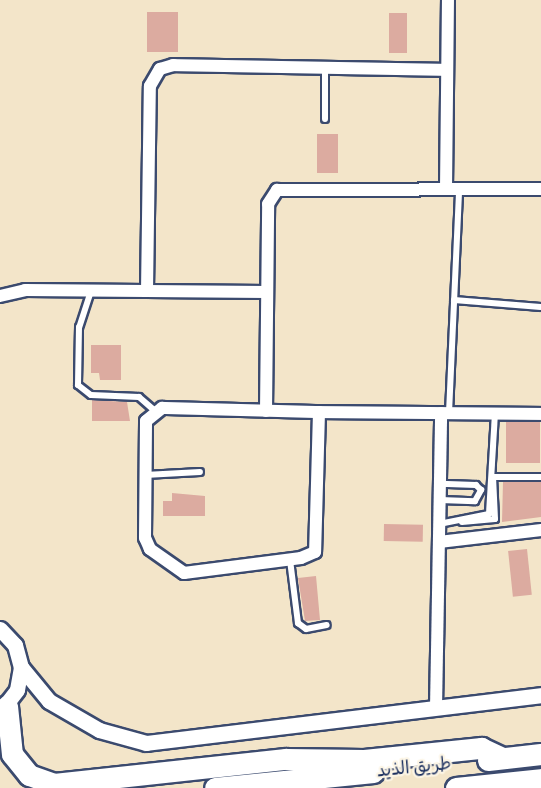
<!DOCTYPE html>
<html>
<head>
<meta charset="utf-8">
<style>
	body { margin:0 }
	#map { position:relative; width:541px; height:788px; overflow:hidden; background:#f3e5c9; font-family:Pangolin,"Playpen Sans Arabic",sans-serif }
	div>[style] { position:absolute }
	.building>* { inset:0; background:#dcaba0; transform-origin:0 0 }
	.roads { filter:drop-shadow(2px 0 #3b4a6e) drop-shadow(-2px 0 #3b4a6e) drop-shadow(0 2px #3b4a6e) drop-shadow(0 -2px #3b4a6e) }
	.service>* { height:6px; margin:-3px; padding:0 3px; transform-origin:3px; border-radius:3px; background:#fff }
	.minor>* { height:12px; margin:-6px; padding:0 6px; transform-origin:6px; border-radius:6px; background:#fff }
	.tertiary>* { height:15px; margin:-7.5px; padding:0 7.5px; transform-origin:7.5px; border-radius:7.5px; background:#fff }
	.motorway>* { height:21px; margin:-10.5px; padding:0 10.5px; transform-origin:10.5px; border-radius:10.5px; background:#fff }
	span { translate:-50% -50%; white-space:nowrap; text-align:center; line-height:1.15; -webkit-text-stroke:4.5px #fcf5e5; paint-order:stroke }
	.street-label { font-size:18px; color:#1b2f5e }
</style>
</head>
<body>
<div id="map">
	<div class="building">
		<i style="left:147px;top:12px;width:31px;height:40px"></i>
		<i style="left:389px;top:13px;width:18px;height:40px"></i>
		<i style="left:317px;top:134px;width:21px;height:39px"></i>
		<i style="clip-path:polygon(91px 345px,121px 345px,121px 380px,100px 380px,99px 373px,91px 373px)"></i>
		<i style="clip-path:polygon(92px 400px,127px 402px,130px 421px,92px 421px)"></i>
		<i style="left:506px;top:422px;width:34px;height:41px"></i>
		<i style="clip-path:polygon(503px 482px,541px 482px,541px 517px,502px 522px)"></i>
		<i style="clip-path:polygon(172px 493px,205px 496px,205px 516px,163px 516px,163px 501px,172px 501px)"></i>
		<i style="left:384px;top:524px;width:39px;height:17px;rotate:1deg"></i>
		<i style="left:527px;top:549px;width:46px;height:19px;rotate:84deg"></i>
		<i style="clip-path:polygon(316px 576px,320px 620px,305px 621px,298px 578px)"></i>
	</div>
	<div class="roads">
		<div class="service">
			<i style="left:325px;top:119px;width:51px;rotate:-90deg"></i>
			<i style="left:91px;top:291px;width:38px;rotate:108deg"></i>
			<i style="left:79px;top:327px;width:58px;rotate:91deg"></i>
			<i style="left:78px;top:385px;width:16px;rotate:38deg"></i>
			<i style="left:91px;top:395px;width:48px;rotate:2.4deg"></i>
			<i style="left:139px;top:397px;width:20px;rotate:41deg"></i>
			<i style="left:454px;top:300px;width:87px;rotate:4.6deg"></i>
			<i style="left:449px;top:413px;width:224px;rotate:-87.4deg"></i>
			<i style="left:145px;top:475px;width:55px;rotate:-3.1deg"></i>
			<i style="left:493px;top:477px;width:48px"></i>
			<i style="left:440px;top:500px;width:35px;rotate:2deg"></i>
			<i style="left:475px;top:501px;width:13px;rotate:-61deg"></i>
			<i style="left:481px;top:490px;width:7px;rotate:-135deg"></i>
			<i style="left:476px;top:485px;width:36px;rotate:-178deg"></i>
			<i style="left:462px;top:522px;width:33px;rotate:-5deg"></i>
			<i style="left:495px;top:519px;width:42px;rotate:-92.7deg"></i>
			<i style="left:439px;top:524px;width:51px;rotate:-11.3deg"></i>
			<i style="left:489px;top:514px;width:100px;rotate:-86.6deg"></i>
			<i style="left:290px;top:560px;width:64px;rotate:82.8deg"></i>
			<i style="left:298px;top:623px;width:10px;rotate:37deg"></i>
			<i style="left:306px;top:629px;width:21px;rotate:-11deg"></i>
		</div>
		<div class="minor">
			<i style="left:446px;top:189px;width:189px;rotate:-89.4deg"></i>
			<i style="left:147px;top:291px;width:205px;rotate:-89.2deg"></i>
			<i style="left:150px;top:86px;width:20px;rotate:-60deg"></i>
			<i style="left:160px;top:69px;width:14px;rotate:-17deg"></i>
			<i style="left:173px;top:65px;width:274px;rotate:1deg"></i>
			<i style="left:0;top:296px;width:26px;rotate:-13deg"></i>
			<i style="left:25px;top:290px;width:242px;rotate:0.5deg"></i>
			<i style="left:162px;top:408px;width:157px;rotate:1.5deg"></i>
			<i style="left:319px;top:412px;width:140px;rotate:91.6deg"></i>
			<i style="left:315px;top:552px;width:15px;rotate:157deg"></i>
			<i style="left:301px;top:558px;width:118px;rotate:172.7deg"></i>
			<i style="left:184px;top:573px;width:42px;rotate:-144.8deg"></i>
			<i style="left:150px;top:549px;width:12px;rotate:-114deg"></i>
			<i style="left:145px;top:538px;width:117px;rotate:-89.5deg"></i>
			<i style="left:146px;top:421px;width:21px;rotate:-39deg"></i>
			<i style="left:266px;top:411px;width:207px;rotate:-89.4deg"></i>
			<i style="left:268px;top:204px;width:17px;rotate:-57deg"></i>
			<i style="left:277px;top:190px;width:264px;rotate:-0.2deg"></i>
			<i style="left:319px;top:412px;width:222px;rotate:0.5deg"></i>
			<i style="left:439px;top:542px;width:103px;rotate:-6.7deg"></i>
			<i style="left:436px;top:708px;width:295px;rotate:-89deg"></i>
		</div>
		<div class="tertiary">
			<i style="left:0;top:629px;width:22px;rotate:47deg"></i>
			<i style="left:15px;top:645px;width:23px;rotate:75deg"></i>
			<i style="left:21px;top:667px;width:23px;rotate:100deg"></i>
			<i style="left:17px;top:690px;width:28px;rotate:128deg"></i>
			<i style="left:21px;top:667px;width:44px;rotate:50.5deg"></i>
			<i style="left:49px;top:701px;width:58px;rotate:30.1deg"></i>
			<i style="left:99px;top:730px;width:49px;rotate:15.5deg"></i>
			<i style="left:146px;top:743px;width:398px;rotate:-6.9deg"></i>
		</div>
		<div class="motorway">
			<i style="left:7px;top:706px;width:48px;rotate:84.1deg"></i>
			<i style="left:12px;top:754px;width:27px;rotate:51deg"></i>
			<i style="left:29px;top:775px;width:27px;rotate:20deg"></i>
			<i style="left:54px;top:784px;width:233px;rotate:-6.2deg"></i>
			<i style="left:286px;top:759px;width:78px;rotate:0.7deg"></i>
			<i style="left:364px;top:760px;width:118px;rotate:-5.9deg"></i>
			<i style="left:481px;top:748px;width:23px;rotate:25deg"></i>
			<i style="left:488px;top:760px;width:53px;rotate:-6.5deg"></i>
			<i style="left:215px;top:788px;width:159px;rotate:-5.8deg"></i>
			<i style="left:456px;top:788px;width:85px;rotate:-6deg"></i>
		</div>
	</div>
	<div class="street-label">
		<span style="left:414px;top:768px;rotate:-6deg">طريق الذيد</span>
	</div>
</div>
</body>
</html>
